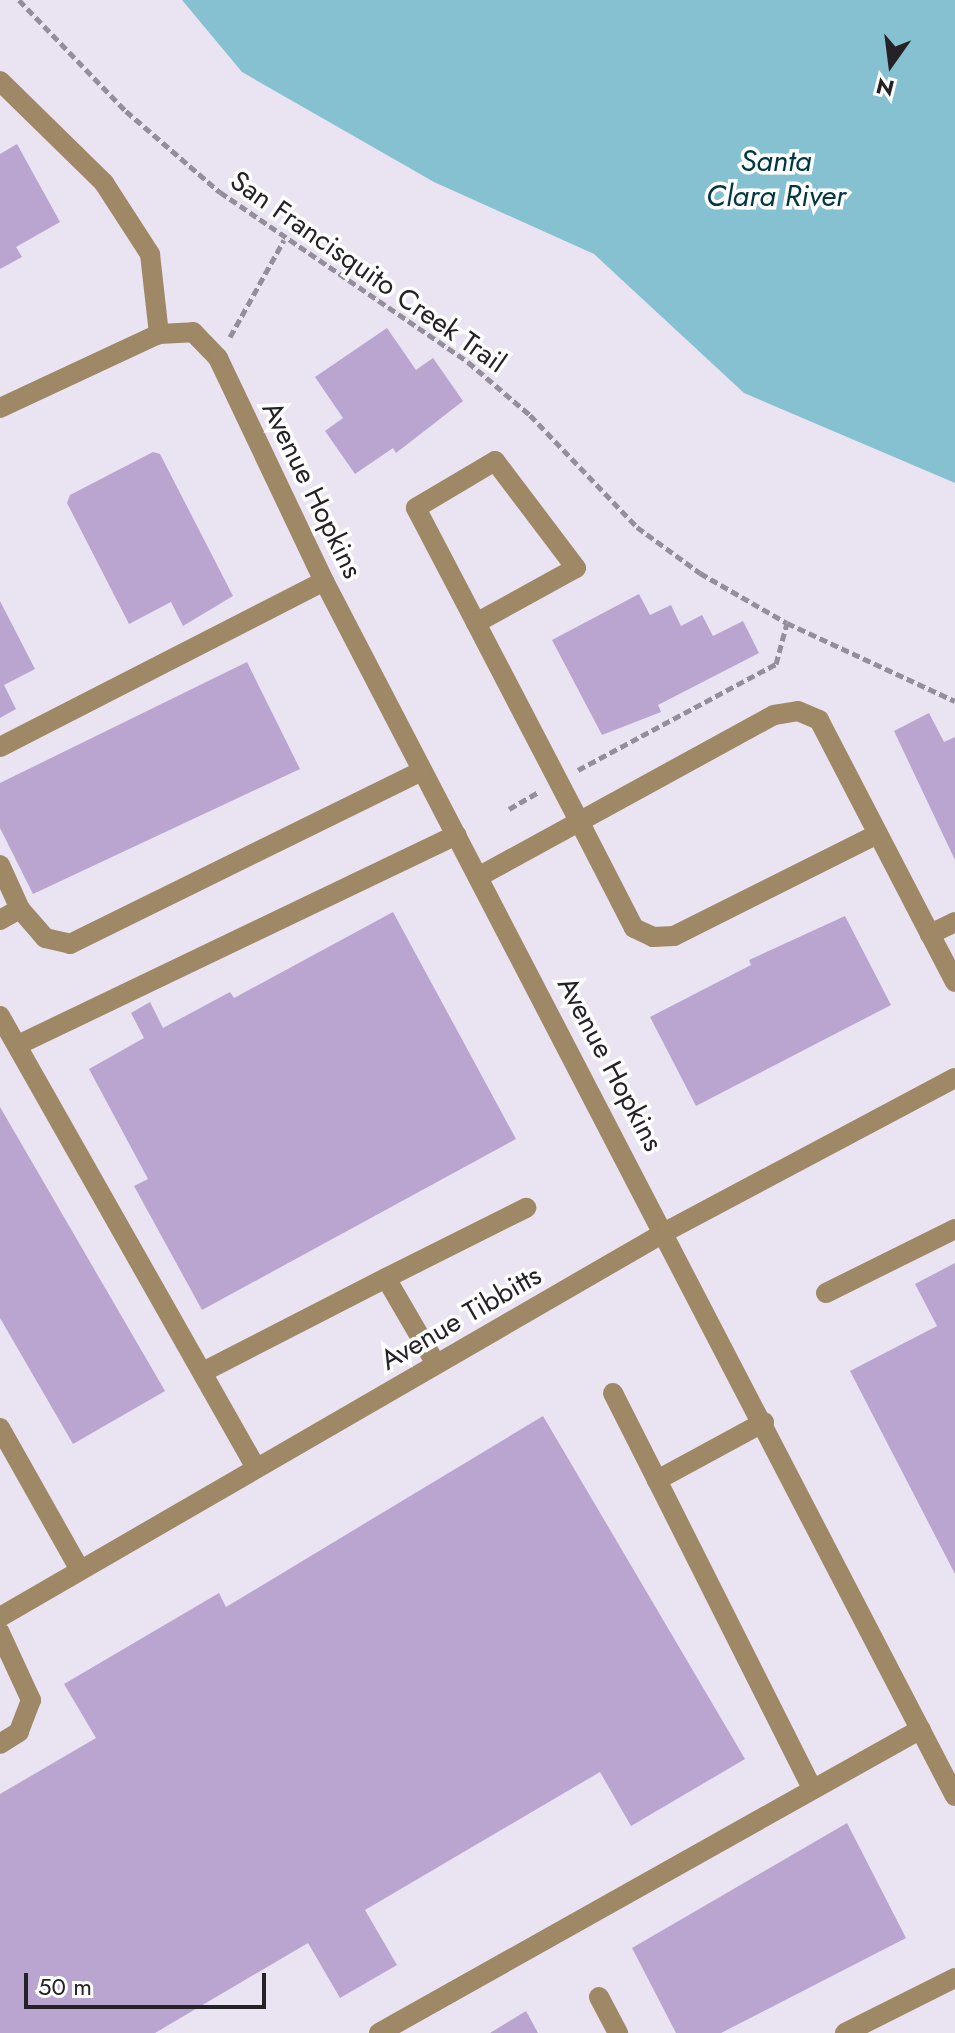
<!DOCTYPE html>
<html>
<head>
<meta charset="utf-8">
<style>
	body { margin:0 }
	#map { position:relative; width:955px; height:2033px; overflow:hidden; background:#eae4f2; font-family:Jost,sans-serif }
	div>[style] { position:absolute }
	.water>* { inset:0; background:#86c1d1 }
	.building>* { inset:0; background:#b9a5d0 }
	.path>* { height:5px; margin-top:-2.5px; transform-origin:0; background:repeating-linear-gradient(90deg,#938e99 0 8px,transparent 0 12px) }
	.minor>* { height:20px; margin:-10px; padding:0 10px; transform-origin:10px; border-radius:10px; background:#9e8865 }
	span { translate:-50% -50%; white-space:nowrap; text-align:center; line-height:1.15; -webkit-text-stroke:7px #fff; paint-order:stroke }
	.street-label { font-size:28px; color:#242127 }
	.water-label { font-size:30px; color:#003743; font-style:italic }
	.north { position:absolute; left:851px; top:24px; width:80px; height:80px; -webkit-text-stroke:6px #fff; paint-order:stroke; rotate:194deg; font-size:22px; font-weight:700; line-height:32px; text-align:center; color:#242127 }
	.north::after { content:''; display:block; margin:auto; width:28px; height:36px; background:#242127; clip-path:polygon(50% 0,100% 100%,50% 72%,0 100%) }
	.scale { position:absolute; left:24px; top:1973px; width:242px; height:36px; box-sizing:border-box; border:4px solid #242127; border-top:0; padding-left:10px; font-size:24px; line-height:28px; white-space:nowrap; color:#242127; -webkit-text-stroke:6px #fff; paint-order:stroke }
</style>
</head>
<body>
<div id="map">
	<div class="water">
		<i style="clip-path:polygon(182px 0,955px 0,955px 483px,744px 393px,594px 254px,434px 182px,242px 72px)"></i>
	</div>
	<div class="building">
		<i style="clip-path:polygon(17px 144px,60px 222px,16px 247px,22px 257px,0 269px,0 154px)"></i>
		<i style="clip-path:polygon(387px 328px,416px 370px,433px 358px,463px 401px,396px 453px,393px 448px,355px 474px,325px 431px,343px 418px,315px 377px)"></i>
		<i style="clip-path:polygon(153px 452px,160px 454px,233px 596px,183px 626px,171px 602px,129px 624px,67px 503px,70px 495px)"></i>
		<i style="clip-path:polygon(639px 594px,650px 615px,671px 605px,681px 626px,702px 615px,713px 636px,743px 621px,759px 653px,658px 705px,661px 712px,602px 735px,552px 640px)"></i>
		<i style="clip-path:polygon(0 601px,35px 669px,4px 685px,16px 709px,0 718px)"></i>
		<i style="clip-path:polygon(247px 662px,300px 769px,33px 894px,0 828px,0 783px)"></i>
		<i style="clip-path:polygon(929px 713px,944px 742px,955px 737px,955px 860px,894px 731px)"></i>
		<i style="clip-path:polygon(393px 912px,516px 1139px,202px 1310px,134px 1186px,148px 1179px,89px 1069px,144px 1038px,131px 1013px,150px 1002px,163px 1028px,230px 992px,234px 998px)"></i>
		<i style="clip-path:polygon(845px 916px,891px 1005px,696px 1106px,650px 1017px,751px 965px,749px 960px)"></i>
		<i style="clip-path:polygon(0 1107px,165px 1391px,73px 1444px,0 1318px)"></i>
		<i style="clip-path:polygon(955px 1263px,955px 1574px,850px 1371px,937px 1326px,915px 1284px)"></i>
		<i style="clip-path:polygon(543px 1416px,745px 1759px,631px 1826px,600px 1772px,365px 1910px,397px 1965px,340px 1998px,308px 1943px,155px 2033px,0 2033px,0 1794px,96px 1738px,64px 1684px,219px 1593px,226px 1607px)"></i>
		<i style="clip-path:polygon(847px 1823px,906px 1938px,721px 2033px,676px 2033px,632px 1948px)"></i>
		<i style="clip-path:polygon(526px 2011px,538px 2033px,490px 2033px)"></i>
	</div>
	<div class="path">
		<i style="left:19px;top:0;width:154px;rotate:46.1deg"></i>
		<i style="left:126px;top:111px;width:124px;rotate:40.8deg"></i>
		<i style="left:220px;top:192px;width:301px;rotate:34.4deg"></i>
		<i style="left:468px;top:362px;width:82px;rotate:40.5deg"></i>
		<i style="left:530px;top:415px;width:155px;rotate:46.3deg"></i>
		<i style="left:637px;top:527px;width:78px;rotate:36.1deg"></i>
		<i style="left:700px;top:573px;width:100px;rotate:29.9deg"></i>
		<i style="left:787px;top:623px;width:185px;rotate:24.9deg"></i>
		<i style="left:230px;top:337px;width:111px;rotate:-60.9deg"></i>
		<i style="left:578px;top:770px;width:225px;rotate:-28.2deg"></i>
		<i style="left:776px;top:664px;width:42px;rotate:-75deg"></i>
		<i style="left:509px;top:809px;width:34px;rotate:-30deg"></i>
	</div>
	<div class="minor">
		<i style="left:0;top:81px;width:146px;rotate:44.4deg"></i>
		<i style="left:104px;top:183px;width:85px;rotate:57.1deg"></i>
		<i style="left:150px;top:254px;width:81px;rotate:83.6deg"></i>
		<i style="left:0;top:408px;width:175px;rotate:-25deg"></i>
		<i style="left:159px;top:334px;width:34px;rotate:-3deg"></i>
		<i style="left:193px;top:332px;width:36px;rotate:46deg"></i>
		<i style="left:218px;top:358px;width:247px;rotate:64.6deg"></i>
		<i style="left:324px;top:581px;width:1369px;rotate:62.56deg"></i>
		<i style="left:476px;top:623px;width:114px;rotate:-28.8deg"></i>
		<i style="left:576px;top:568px;width:134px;rotate:-127.1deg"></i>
		<i style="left:495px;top:461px;width:92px;rotate:149.3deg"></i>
		<i style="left:416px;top:508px;width:130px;rotate:62.4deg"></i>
		<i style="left:476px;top:623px;width:223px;rotate:62.5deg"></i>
		<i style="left:579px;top:821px;width:120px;rotate:62.8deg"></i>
		<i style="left:634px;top:928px;width:21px;rotate:25deg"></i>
		<i style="left:653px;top:937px;width:21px;rotate:-3deg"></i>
		<i style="left:674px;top:936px;width:228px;rotate:-26.6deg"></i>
		<i style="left:0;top:747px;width:364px;rotate:-27.1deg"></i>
		<i style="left:0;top:865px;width:48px;rotate:65.6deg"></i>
		<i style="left:20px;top:909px;width:38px;rotate:49deg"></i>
		<i style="left:45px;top:938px;width:26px;rotate:13deg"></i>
		<i style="left:70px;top:944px;width:392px;rotate:-26.2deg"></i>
		<i style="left:478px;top:877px;width:337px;rotate:-28.7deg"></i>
		<i style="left:774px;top:715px;width:24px;rotate:-9deg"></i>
		<i style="left:798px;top:711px;width:23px;rotate:23deg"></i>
		<i style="left:819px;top:720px;width:241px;rotate:62.6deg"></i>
		<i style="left:0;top:920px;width:23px;rotate:-29deg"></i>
		<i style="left:955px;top:922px;width:28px;rotate:154deg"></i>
		<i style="left:930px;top:934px;width:54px;rotate:62.5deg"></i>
		<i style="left:0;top:1016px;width:519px;rotate:60.47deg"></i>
		<i style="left:20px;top:1044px;width:484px;rotate:-25.6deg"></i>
		<i style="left:826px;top:1293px;width:144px;rotate:-26.4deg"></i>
		<i style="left:436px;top:1364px;width:99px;rotate:-120.2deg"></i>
		<i style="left:386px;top:1278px;width:157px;rotate:-26.6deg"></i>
		<i style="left:203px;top:1372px;width:206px;rotate:-27.2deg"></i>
		<i style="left:613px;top:1393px;width:97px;rotate:63.2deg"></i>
		<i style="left:764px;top:1422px;width:122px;rotate:151.5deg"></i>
		<i style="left:657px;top:1480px;width:345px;rotate:63.3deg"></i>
		<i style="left:0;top:1428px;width:163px;rotate:60.6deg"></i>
		<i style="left:0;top:1617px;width:771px;rotate:-30.06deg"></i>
		<i style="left:667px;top:1231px;width:326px;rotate:-28deg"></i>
		<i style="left:0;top:1633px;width:74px;rotate:65.2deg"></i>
		<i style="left:31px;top:1700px;width:34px;rotate:111deg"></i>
		<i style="left:19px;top:1732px;width:22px;rotate:148deg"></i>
		<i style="left:599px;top:1997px;width:41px;rotate:62.2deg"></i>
		<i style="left:379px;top:2033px;width:621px;rotate:-29.29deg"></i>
		<i style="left:845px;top:2033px;width:123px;rotate:-26.6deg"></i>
	</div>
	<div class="street-label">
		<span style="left:368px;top:272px;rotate:35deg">San Francisquito Creek Trail</span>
		<span style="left:312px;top:490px;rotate:64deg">Avenue Hopkins</span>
		<span style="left:610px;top:1064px;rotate:62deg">Avenue Hopkins</span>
		<span style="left:461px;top:1318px;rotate:-30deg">Avenue Tibbitts</span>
	</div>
	<div class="water-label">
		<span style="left:776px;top:178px">Santa<br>Clara River</span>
	</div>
	<div class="north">N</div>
	<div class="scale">50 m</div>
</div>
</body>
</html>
